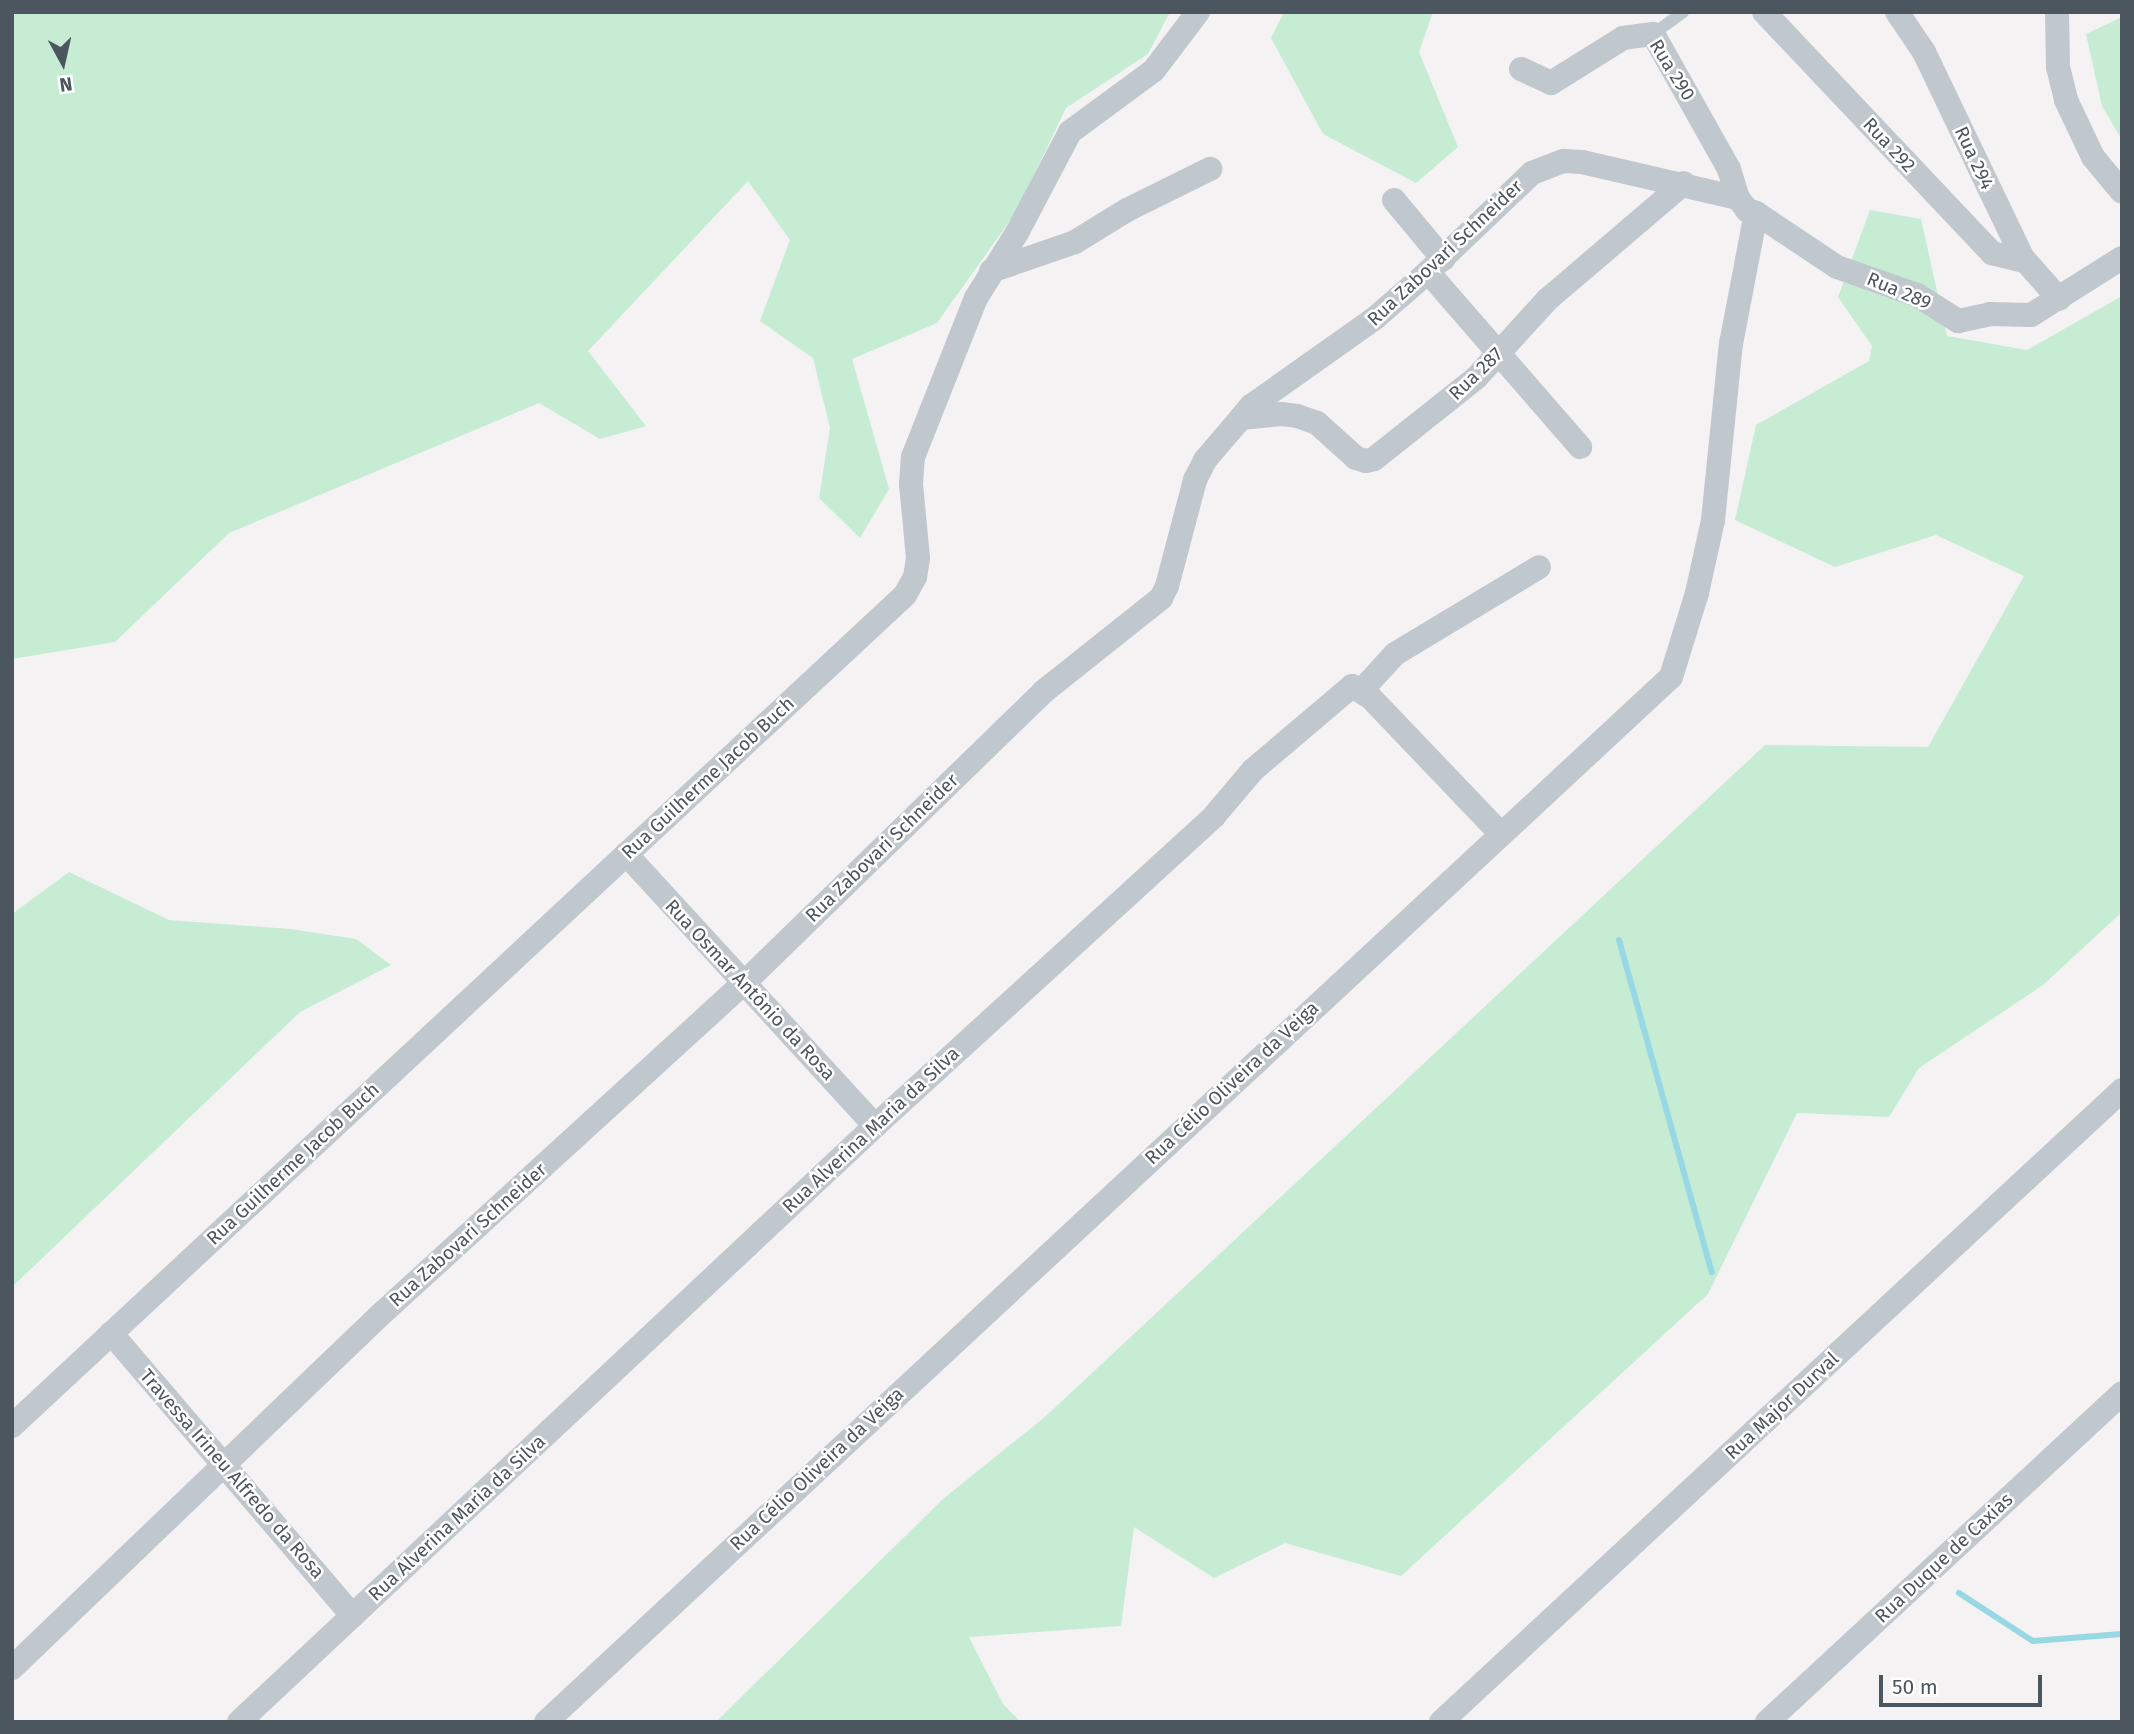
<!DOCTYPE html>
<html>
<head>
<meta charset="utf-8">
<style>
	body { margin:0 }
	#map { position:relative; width:2134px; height:1734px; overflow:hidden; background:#f4f2f2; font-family:"Fira Sans",sans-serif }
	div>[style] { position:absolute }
	.green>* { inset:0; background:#c6ecd4 }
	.stream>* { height:6px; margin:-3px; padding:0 3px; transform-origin:3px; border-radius:3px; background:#98d7e4 }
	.service>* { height:12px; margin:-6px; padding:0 6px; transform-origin:6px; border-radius:6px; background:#c0c7cd }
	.minor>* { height:24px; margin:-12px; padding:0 12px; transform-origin:12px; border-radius:12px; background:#c0c7cd }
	span { translate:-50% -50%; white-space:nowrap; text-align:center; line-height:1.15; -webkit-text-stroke:5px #fff; paint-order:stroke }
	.street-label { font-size:19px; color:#4c565e }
	.frame { position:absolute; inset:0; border:14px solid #4c565e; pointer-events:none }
	.north { position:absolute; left:28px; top:28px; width:70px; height:70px; -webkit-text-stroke:5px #fff; paint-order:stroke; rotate:172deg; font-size:19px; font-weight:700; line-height:28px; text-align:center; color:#4c565e }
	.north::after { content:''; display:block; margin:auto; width:24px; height:32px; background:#4c565e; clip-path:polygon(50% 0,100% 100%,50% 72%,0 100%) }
	.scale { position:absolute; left:1879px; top:1675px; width:163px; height:32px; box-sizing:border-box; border:4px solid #4c565e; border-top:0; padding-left:9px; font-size:21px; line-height:24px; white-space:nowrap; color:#4c565e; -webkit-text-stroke:5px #fff; paint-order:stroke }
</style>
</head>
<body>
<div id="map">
	<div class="green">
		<i style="clip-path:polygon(12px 12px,1170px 12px,1148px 54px,1066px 108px,1016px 212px,937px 323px,852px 359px,889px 489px,860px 538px,819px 498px,830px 428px,813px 358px,760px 321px,790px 240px,748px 181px,588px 351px,646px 426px,600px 439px,539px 403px,229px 533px,115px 642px,12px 659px)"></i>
		<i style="clip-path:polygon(1284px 12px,1433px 12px,1419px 52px,1458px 147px,1416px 183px,1323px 134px,1271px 38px)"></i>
		<i style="clip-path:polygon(2122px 17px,2122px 140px,2102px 106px,2086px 34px)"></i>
		<i style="clip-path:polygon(1870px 210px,1921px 219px,1947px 336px,2027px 350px,2122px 296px,2122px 912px,2043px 985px,1919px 1068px,1889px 1117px,1797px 1113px,1708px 1294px,1401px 1576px,1285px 1543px,1214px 1578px,1134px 1527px,1121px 1626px,969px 1637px,1003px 1704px,1021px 1722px,716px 1722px,943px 1499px,1046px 1416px,1765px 745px,1928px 747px,2024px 576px,1936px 535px,1835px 567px,1735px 520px,1756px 425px,1869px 361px,1872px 346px,1838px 297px)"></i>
		<i style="clip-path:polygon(69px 872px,169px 920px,290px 929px,356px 939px,391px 965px,300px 1012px,12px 1287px,12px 914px)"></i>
	</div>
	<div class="stream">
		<i style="left:1619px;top:940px;width:345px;rotate:74.4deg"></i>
		<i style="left:1959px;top:1593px;width:88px;rotate:33deg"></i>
		<i style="left:2033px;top:1641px;width:89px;rotate:-4.5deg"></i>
	</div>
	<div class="service">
		<i style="left:1653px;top:34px;width:37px;rotate:-36deg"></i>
	</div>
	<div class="minor">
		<i style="left:1764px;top:12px;width:332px;rotate:46.6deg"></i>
		<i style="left:1992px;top:253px;width:33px;rotate:14deg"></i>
		<i style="left:1897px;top:12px;width:48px;rotate:56deg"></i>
		<i style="left:1924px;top:52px;width:227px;rotate:64.4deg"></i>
		<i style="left:2022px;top:257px;width:56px;rotate:48.6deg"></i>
		<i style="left:2057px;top:12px;width:55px;rotate:89deg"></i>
		<i style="left:2058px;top:67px;width:34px;rotate:76deg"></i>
		<i style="left:2066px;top:100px;width:63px;rotate:64.7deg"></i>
		<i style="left:2093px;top:157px;width:45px;rotate:50.4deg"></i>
		<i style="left:1521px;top:69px;width:33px;rotate:25deg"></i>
		<i style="left:1551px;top:83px;width:85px;rotate:-32deg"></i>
		<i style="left:1623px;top:38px;width:30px;rotate:-8deg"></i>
		<i style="left:1653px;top:34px;width:155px;rotate:60.6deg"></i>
		<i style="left:1729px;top:169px;width:30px;rotate:73deg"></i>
		<i style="left:1394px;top:200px;width:77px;rotate:50.3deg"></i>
		<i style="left:991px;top:271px;width:89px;rotate:-19deg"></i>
		<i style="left:1075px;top:242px;width:61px;rotate:-31.6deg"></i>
		<i style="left:1127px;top:210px;width:93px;rotate:-26.3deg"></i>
		<i style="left:1428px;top:272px;width:232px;rotate:49deg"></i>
		<i style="left:1241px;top:418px;width:40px;rotate:-5.7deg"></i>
		<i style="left:1281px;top:414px;width:16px;rotate:7deg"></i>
		<i style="left:1297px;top:416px;width:21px;rotate:19deg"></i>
		<i style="left:1317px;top:423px;width:52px;rotate:41.9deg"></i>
		<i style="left:1356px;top:458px;width:10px;rotate:17deg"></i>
		<i style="left:1366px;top:461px;width:8px;rotate:-14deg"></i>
		<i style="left:1374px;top:459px;width:130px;rotate:-38.5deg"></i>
		<i style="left:1476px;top:378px;width:105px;rotate:-47.7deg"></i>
		<i style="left:1547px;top:300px;width:180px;rotate:-40.5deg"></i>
		<i style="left:1362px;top:690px;width:49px;rotate:-47.5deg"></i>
		<i style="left:1395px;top:654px;width:168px;rotate:-31.1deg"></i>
		<i style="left:626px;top:854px;width:369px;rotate:47.5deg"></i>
		<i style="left:111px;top:1333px;width:372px;rotate:49.5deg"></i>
		<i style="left:12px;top:1426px;width:1220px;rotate:-42.94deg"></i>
		<i style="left:905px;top:595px;width:21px;rotate:-61deg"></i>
		<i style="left:915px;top:577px;width:19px;rotate:-81deg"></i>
		<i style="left:918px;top:558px;width:74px;rotate:-95.4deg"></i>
		<i style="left:911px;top:484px;width:27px;rotate:-86deg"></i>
		<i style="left:913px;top:457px;width:171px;rotate:-68.4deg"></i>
		<i style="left:976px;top:298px;width:79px;rotate:-57.9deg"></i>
		<i style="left:1018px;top:231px;width:112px;rotate:-62.3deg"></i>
		<i style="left:1070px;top:132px;width:104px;rotate:-36.4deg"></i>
		<i style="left:1154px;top:70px;width:73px;rotate:-52.8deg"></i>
		<i style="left:12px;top:1668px;width:507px;rotate:-43.8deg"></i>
		<i style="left:378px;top:1317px;width:495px;rotate:-42.4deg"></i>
		<i style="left:744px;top:983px;width:417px;rotate:-44.2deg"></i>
		<i style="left:1043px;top:692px;width:151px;rotate:-38.5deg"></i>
		<i style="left:1161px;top:598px;width:13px;rotate:-63deg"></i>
		<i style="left:1167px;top:586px;width:110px;rotate:-75.2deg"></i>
		<i style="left:1195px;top:480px;width:22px;rotate:-63deg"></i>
		<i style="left:1205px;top:460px;width:55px;rotate:-49.4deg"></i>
		<i style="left:1241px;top:418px;width:16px;rotate:-50deg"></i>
		<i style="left:1251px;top:406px;width:151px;rotate:-35.3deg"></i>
		<i style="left:1374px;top:319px;width:72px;rotate:-41deg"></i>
		<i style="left:1428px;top:272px;width:144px;rotate:-43.6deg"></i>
		<i style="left:1532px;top:173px;width:34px;rotate:-21deg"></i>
		<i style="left:1564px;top:161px;width:18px;rotate:3deg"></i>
		<i style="left:1582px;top:162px;width:160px;rotate:13deg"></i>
		<i style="left:1738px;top:198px;width:15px;rotate:53deg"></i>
		<i style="left:1747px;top:210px;width:9px;rotate:18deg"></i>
		<i style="left:1756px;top:213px;width:97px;rotate:33.7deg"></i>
		<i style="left:1837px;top:267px;width:85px;rotate:19.3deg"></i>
		<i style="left:1917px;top:295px;width:49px;rotate:32.4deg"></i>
		<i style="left:1958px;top:321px;width:33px;rotate:-12deg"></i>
		<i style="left:1990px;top:314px;width:41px;rotate:1.4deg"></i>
		<i style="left:2031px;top:315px;width:107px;rotate:-32.1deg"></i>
		<i style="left:239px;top:1722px;width:872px;rotate:-43.14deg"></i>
		<i style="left:875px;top:1126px;width:459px;rotate:-42.4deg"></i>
		<i style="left:1214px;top:816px;width:60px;rotate:-49.7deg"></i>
		<i style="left:1253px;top:770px;width:130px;rotate:-40.3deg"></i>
		<i style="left:1352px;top:686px;width:22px;rotate:32deg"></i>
		<i style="left:1371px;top:698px;width:187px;rotate:46.3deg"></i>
		<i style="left:546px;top:1722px;width:1535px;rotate:-42.89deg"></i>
		<i style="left:1671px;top:677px;width:88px;rotate:-72.8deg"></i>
		<i style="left:1697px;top:593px;width:75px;rotate:-77.6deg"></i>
		<i style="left:1713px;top:520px;width:177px;rotate:-84.2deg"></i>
		<i style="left:1731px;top:344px;width:133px;rotate:-79.2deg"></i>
		<i style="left:1441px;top:1722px;width:929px;rotate:-42.86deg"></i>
		<i style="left:1767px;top:1722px;width:484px;rotate:-42.8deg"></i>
	</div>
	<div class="street-label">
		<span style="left:1672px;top:70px;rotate:58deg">Rua 290</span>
		<span style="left:1889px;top:145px;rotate:47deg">Rua 292</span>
		<span style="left:1974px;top:158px;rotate:65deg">Rua 294</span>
		<span style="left:1445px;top:253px;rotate:-43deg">Rua Zabovari Schneider</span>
		<span style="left:1899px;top:291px;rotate:23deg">Rua 289</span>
		<span style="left:1476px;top:374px;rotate:-44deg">Rua 287</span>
		<span style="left:708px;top:778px;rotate:-43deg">Rua Guilherme Jacob Buch</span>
		<span style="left:882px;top:848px;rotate:-44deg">Rua Zabovari Schneider</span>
		<span style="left:750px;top:990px;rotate:47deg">Rua Osmar Antônio da Rosa</span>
		<span style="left:1232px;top:1083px;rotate:-43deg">Rua Célio Oliveira da Veiga</span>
		<span style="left:871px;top:1130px;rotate:-43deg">Rua Alverina Maria da Silva</span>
		<span style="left:293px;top:1164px;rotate:-43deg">Rua Guilherme Jacob Buch</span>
		<span style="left:468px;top:1235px;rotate:-42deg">Rua Zabovari Schneider</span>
		<span style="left:1782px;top:1406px;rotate:-43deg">Rua Major Durval</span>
		<span style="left:817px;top:1469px;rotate:-43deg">Rua Célio Oliveira da Veiga</span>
		<span style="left:232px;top:1474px;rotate:49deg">Travessa Irineu Alfredo da Rosa</span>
		<span style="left:457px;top:1518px;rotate:-43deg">Rua Alverina Maria da Silva</span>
		<span style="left:1944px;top:1558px;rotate:-43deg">Rua Duque de Caxias</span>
	</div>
	<div class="frame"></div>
	<div class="north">N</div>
	<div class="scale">50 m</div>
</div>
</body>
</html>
